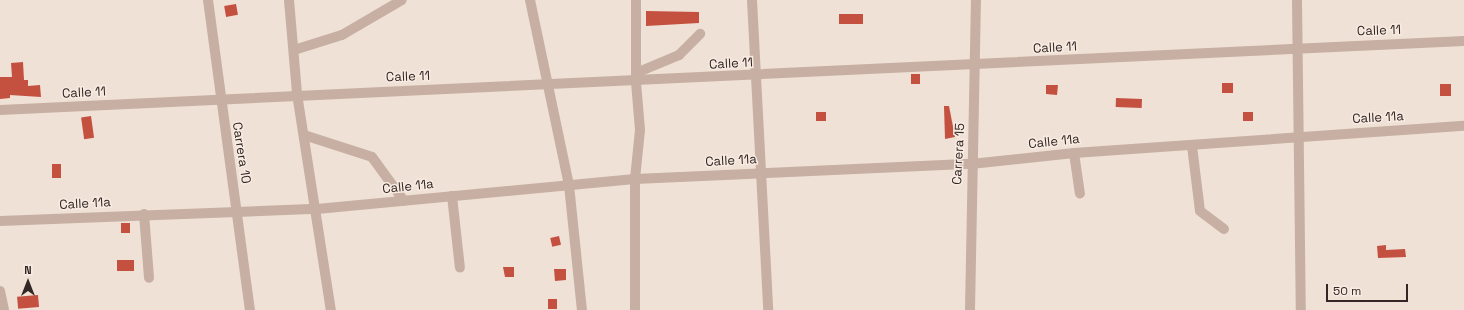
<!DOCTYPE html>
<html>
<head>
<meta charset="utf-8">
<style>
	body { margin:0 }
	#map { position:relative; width:1464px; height:310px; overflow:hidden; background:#f0e1d6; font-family:"Space Grotesk",sans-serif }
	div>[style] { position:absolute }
	.building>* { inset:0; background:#c45040; transform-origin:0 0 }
	.minor>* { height:10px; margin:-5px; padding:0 5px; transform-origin:5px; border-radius:5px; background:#c7afa3 }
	span { translate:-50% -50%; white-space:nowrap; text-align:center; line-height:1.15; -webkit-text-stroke:3px #f8ebe2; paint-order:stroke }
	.street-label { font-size:13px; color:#322725 }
	.north { position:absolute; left:8px; top:262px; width:40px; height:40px; -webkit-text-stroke:3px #f8ebe2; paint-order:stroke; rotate:0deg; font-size:11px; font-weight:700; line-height:16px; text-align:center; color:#322725 }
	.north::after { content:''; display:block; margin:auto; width:14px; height:18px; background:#322725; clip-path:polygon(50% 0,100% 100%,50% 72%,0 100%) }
	.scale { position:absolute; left:1326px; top:284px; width:82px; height:18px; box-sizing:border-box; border:2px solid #322725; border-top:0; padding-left:5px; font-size:12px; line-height:14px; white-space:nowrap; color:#322725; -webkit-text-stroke:3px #f8ebe2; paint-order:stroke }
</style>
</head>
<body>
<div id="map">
	<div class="building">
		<i style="left:236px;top:4px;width:11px;height:12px;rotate:80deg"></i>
		<i style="clip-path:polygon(646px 11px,699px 12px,699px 23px,646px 26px)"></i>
		<i style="left:863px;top:14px;width:10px;height:24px;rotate:90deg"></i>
		<i style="clip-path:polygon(23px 62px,24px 80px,28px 80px,28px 86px,40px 85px,41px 97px,10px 95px,10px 98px,0 99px,0 77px,12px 77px,11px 63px)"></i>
		<i style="left:911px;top:74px;width:9px;height:10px"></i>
		<i style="left:1222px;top:83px;width:11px;height:10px"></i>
		<i style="left:1440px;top:84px;width:11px;height:12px"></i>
		<i style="clip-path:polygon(1046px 85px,1058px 85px,1057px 95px,1046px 94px)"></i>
		<i style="left:1116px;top:98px;width:26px;height:9px;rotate:2deg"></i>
		<i style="clip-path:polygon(944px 106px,949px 106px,955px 137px,945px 139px)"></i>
		<i style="left:826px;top:112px;width:9px;height:10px;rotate:90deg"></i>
		<i style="left:1243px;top:112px;width:10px;height:9px"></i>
		<i style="left:91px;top:116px;width:22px;height:10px;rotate:82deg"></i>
		<i style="left:52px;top:164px;width:9px;height:14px"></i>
		<i style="left:121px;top:223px;width:9px;height:10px"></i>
		<i style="left:559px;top:236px;width:9px;height:9px;rotate:77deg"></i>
		<i style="clip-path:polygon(1386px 245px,1386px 250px,1405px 249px,1406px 257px,1378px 258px,1377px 246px)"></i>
		<i style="left:117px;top:260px;width:17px;height:11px"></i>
		<i style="clip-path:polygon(503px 267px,514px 267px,514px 277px,505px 277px)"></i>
		<i style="clip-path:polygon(554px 269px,566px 269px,566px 280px,555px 281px)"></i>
		<i style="left:38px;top:295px;width:12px;height:21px;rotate:85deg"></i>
		<i style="left:548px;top:299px;width:9px;height:10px"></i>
	</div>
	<div class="minor">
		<i style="left:208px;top:0;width:313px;rotate:82.3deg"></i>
		<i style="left:289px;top:0;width:94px;rotate:85.1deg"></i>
		<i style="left:297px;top:94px;width:219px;rotate:81.1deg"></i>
		<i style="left:530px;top:0;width:189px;rotate:78.1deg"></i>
		<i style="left:569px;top:185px;width:126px;rotate:84.1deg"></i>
		<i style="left:752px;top:0;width:310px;rotate:87deg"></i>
		<i style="left:1297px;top:0;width:310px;rotate:89.3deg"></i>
		<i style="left:294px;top:50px;width:50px;rotate:-17.4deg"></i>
		<i style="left:342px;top:35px;width:69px;rotate:-30.3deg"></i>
		<i style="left:636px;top:73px;width:47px;rotate:-22.7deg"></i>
		<i style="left:679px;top:55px;width:30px;rotate:-45deg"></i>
		<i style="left:0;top:110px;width:1466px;rotate:-2.7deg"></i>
		<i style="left:304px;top:135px;width:71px;rotate:17.9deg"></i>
		<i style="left:372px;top:157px;width:54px;rotate:54deg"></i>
		<i style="left:1192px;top:146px;width:65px;rotate:83deg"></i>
		<i style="left:1200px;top:211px;width:30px;rotate:37deg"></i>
		<i style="left:1074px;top:153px;width:41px;rotate:81.7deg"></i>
		<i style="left:452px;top:196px;width:72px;rotate:83.7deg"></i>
		<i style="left:144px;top:214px;width:64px;rotate:85.5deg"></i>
		<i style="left:0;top:221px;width:317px;rotate:-2.2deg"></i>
		<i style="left:317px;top:209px;width:319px;rotate:-5.4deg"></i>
		<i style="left:635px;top:179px;width:336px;rotate:-2.6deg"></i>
		<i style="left:971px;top:164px;width:104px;rotate:-6.1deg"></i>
		<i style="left:1074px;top:153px;width:391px;rotate:-4deg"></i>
		<i style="left:0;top:291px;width:19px;rotate:78deg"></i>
		<i style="left:635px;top:310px;width:131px;rotate:-90deg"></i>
		<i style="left:635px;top:179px;width:49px;rotate:-84.2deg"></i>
		<i style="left:640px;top:130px;width:48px;rotate:-94.8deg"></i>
		<i style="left:636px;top:82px;width:82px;rotate:-90deg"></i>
		<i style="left:970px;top:310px;width:310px;rotate:-88.9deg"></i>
	</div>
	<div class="street-label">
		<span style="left:1379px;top:31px;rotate:-2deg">Calle 11</span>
		<span style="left:1055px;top:48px;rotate:-3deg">Calle 11</span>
		<span style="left:731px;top:64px;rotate:-3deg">Calle 11</span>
		<span style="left:408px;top:77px;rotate:-2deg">Calle 11</span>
		<span style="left:84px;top:93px;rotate:-3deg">Calle 11</span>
		<span style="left:1378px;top:118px;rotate:-3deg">Calle 11a</span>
		<span style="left:1054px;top:142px;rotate:-6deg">Calle 11a</span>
		<span style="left:241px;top:153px;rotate:81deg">Carrera 10</span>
		<span style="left:959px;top:154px;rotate:-87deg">Carrera 15</span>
		<span style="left:731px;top:161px;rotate:-3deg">Calle 11a</span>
		<span style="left:408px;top:187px;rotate:-6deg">Calle 11a</span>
		<span style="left:85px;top:204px;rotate:-3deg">Calle 11a</span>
	</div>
	<div class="north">N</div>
	<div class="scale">50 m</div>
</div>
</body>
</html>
